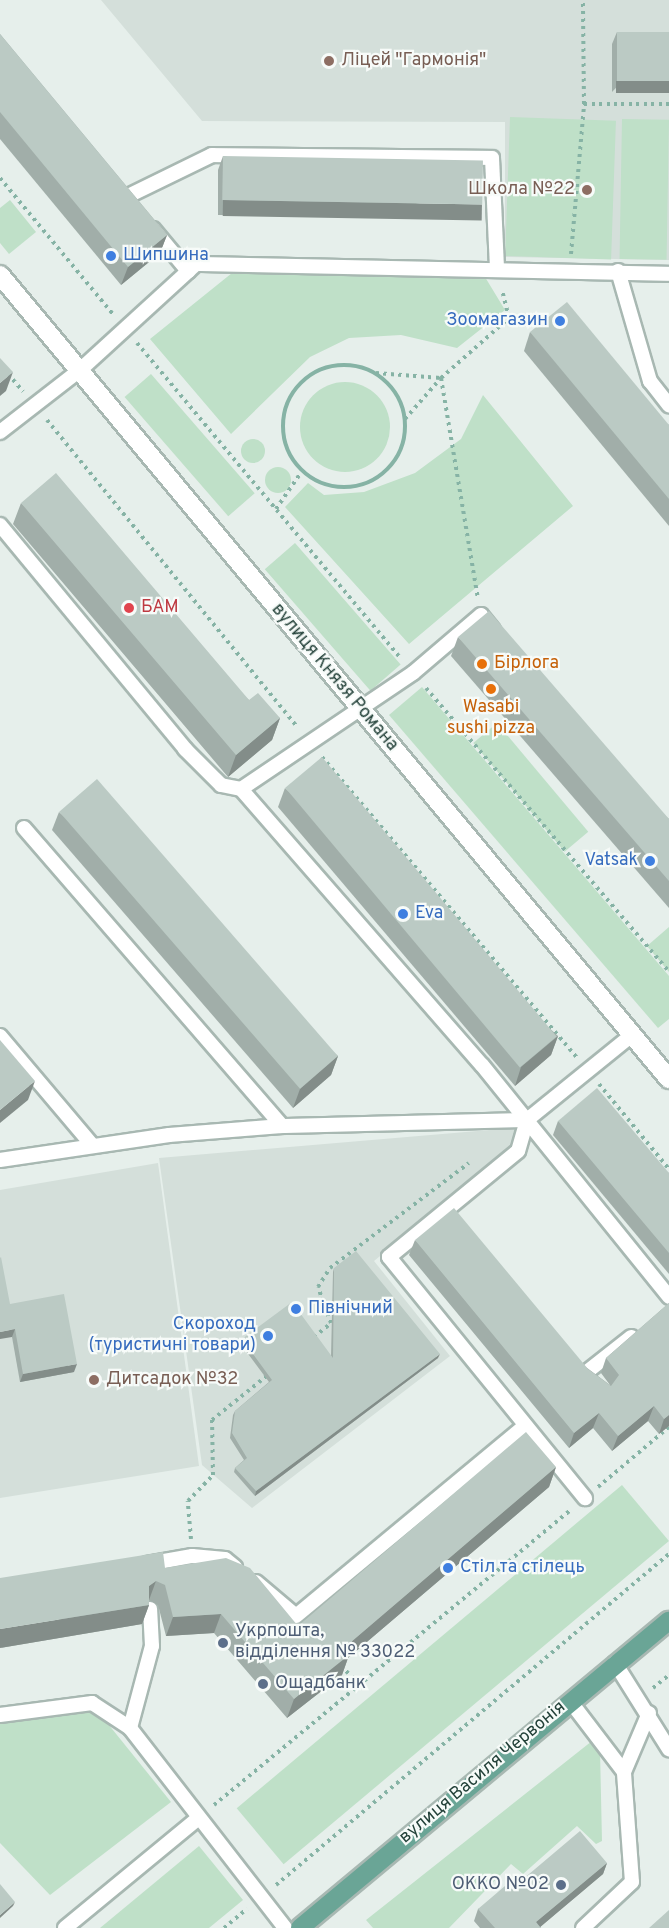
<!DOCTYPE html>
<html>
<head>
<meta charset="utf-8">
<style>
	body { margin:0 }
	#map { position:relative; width:669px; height:1928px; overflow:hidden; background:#e6efeb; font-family:Overpass,sans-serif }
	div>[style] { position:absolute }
	.built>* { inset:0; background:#d4dfda }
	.green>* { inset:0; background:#bfe0c8; transform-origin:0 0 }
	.round { border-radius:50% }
	.path>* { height:4px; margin-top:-2px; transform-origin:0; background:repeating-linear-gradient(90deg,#86b3a5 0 3px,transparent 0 7.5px) }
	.path>.ring { margin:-2px; padding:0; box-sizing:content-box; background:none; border:4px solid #86b3a5; border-radius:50% }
	.roads { filter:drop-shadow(2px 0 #a8b8b2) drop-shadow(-2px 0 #a8b8b2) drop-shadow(0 2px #a8b8b2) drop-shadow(0 -2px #a8b8b2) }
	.lane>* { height:14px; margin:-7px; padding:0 7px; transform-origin:7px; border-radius:7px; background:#fff }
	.secondary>* { height:18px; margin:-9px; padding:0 9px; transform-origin:9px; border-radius:9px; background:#fff }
	.primary>* { height:18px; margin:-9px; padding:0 9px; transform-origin:9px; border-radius:9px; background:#6aa596 }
	.wall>* { inset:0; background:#a1aea9 }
	.shaded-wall>* { inset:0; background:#838d89; transform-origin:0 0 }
	.building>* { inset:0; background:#bbcac4; transform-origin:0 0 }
	.dots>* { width:16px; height:16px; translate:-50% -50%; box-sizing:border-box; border:3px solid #f7fbf9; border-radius:50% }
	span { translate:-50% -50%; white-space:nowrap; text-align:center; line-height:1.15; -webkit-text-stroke:4.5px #f7fbf9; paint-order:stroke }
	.education-label { font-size:18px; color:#785e54 }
	.left { translate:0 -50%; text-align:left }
	.right { translate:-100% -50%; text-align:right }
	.shop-label { font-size:18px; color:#366cbe }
	.health-label { font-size:18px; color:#be3a42 }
	.food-label { font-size:18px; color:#c56008 }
	.street-label { font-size:18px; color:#24423a }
	.service-label { font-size:18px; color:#4e5e75 }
</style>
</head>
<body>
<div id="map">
	<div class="built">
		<i style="clip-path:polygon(101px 0,669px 0,669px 260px,505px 257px,505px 122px,202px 121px)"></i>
		<i style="clip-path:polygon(513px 1128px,523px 1139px,374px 1261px,450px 1356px,252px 1508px,202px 1465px,159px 1158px)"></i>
		<i style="clip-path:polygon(158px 1163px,199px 1466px,0 1498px,0 1190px)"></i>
	</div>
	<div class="green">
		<i style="left:510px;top:117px;width:106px;height:139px;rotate:2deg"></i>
		<i style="left:622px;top:119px;width:47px;height:140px;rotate:1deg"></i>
		<i style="clip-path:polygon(10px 200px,36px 232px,9px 254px,0 243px,0 208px)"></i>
		<i style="clip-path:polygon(232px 273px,485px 277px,505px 310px,457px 348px,401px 335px,349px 338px,310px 357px,231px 434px,150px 339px)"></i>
		<i style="left:151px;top:374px;width:158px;height:35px;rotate:49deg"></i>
		<i class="round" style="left:300px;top:382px;width:90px;height:90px"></i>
		<i style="clip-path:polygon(483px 395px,573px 506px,409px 644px,285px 507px,308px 483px,324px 495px,364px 492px,415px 473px,461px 439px)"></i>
		<i class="round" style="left:241px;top:439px;width:24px;height:24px"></i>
		<i class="round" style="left:265px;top:467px;width:26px;height:26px"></i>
		<i style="left:295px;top:543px;width:161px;height:40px;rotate:49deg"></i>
		<i style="clip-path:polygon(422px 687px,669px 976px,669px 1019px,658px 1028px,389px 715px)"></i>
		<i style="left:497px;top:723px;width:142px;height:31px;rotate:50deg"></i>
		<i style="clip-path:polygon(669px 927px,669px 972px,647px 946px)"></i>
		<i style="left:622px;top:1485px;width:73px;height:503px;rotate:50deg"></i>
		<i style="clip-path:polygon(96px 1709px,171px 1802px,50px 1895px,0 1843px,0 1721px)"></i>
		<i style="clip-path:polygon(592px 1741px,600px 1750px,602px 1841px,596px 1844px,577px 1826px,523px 1874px,511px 1864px,449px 1928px,373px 1928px,366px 1920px)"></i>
		<i style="clip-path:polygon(199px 1846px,243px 1900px,209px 1928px,100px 1928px)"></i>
	</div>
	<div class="path">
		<i style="left:584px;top:104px;width:85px"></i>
		<i style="left:0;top:178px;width:177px;rotate:50.3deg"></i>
		<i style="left:571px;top:254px;width:151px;rotate:-85deg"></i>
		<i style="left:584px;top:104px;width:104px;rotate:-90.6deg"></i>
		<i style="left:137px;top:343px;width:412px;rotate:50.1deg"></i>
		<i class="ring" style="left:283px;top:365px;width:118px;height:118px"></i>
		<i style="left:376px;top:373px;width:65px;rotate:4.4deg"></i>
		<i style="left:441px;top:378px;width:91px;rotate:-41.4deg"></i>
		<i style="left:509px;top:318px;width:29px;rotate:-104deg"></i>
		<i style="left:8px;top:374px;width:23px;rotate:49deg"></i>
		<i style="left:441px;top:378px;width:224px;rotate:80.5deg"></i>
		<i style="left:405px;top:419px;width:55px;rotate:-48.7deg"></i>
		<i style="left:47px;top:420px;width:397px;rotate:50.8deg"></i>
		<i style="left:276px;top:509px;width:46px;rotate:-55.6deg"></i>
		<i style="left:426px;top:688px;width:374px;rotate:49.4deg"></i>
		<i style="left:322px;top:757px;width:394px;rotate:49.7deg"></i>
		<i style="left:599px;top:1084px;width:110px;rotate:50.5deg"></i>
		<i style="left:314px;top:1337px;width:22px;rotate:-39deg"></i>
		<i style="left:331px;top:1323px;width:38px;rotate:-110deg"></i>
		<i style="left:318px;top:1287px;width:22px;rotate:-58deg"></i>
		<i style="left:330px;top:1268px;width:174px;rotate:-37.1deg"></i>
		<i style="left:598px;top:1487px;width:93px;rotate:-40.2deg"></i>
		<i style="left:191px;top:1539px;width:38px;rotate:-95deg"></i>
		<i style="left:188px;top:1501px;width:36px;rotate:-46deg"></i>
		<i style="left:213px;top:1475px;width:55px;rotate:-91deg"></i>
		<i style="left:212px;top:1420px;width:73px;rotate:-38.9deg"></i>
		<i style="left:341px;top:1666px;width:25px;rotate:45deg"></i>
		<i style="left:653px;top:1688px;width:21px;rotate:-39deg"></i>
		<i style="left:214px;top:1805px;width:463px;rotate:-39.6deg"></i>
		<i style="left:276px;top:1885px;width:514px;rotate:-40.11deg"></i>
		<i style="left:224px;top:1928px;width:30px;rotate:-40deg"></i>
	</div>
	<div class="roads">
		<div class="lane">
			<i style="left:126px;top:197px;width:96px;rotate:-26deg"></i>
			<i style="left:212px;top:155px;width:280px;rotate:0.6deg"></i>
			<i style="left:492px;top:158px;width:110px;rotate:87.4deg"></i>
			<i style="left:153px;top:229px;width:55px;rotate:50.2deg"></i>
			<i style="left:618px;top:271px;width:115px;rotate:73.8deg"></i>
			<i style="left:650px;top:381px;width:31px;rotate:52deg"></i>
			<i style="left:0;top:432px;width:101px;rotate:-37.8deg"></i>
			<i style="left:80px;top:370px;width:157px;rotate:-42.4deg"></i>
			<i style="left:196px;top:264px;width:473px;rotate:1.2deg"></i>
			<i style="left:0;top:525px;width:291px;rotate:50.4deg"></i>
			<i style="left:185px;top:749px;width:51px;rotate:45deg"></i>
			<i style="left:221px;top:785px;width:20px;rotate:11deg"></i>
			<i style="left:493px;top:630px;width:19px;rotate:-129deg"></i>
			<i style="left:481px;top:615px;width:89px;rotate:139.5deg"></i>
			<i style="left:413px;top:673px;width:207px;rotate:146deg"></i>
			<i style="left:241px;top:789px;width:366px;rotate:48.9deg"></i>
			<i style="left:482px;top:1065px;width:298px;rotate:51.1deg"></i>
			<i style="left:24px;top:828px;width:394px;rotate:49.1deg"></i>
			<i style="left:0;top:1036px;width:144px;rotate:49.8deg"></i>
			<i style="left:527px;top:1120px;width:32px;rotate:106deg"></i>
			<i style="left:518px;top:1151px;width:167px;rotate:140.6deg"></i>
			<i style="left:389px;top:1257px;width:311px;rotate:50.9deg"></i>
			<i style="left:0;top:1160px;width:171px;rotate:-8.4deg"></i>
			<i style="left:169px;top:1135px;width:113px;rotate:-4.6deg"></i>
			<i style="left:282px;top:1126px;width:245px;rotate:-1.4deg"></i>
			<i style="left:527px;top:1120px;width:135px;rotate:-39deg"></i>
			<i style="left:588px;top:1371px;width:55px;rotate:-38.3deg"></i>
			<i style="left:147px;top:1564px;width:46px;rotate:-10.1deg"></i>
			<i style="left:192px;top:1556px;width:33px;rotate:5deg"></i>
			<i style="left:225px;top:1559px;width:13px;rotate:39deg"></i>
			<i style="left:256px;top:1582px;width:52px;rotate:40.4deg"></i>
			<i style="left:296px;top:1616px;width:296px;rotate:-39.7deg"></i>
			<i style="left:615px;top:1663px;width:102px;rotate:57.9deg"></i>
			<i style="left:570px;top:1701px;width:89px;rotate:52.7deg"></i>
			<i style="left:0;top:1715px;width:93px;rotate:-7.4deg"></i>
			<i style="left:92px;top:1703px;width:45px;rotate:33.3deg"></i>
			<i style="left:130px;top:1728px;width:253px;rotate:52.2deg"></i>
			<i style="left:130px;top:1728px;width:85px;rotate:-75deg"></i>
			<i style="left:152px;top:1646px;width:37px;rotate:-93deg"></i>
			<i style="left:65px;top:1928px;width:171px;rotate:-39.5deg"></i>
			<i style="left:583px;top:1928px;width:67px;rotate:-43.2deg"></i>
			<i style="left:632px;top:1882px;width:110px;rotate:-94.2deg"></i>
			<i style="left:624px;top:1772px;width:64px;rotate:-67deg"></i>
		</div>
		<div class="secondary">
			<i style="left:0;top:275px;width:1046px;rotate:50.24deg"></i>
		</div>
		<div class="primary">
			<i style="left:300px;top:1928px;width:480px;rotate:-39.8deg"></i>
		</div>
	</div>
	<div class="wall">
		<i style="clip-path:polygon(617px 32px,669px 32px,612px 92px,612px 44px)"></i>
		<i style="clip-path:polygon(0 34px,167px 235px,160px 253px,121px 285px,0 139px)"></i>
		<i style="clip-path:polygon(223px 156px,477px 218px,218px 215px,218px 170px)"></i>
		<i style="clip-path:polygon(530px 332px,669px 425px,669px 526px,524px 351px)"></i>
		<i style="clip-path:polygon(21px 503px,249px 700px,280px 718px,272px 740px,228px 777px,13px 524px)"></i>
		<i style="clip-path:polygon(458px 637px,669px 819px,669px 908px,451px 656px)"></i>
		<i style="clip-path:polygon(285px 788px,558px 1036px,551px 1055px,515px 1086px,278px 807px)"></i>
		<i style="clip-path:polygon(59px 812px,338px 1056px,331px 1075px,293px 1108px,52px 830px)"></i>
		<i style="clip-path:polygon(558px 1121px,669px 1173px,669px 1274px,553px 1135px)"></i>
		<i style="clip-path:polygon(415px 1240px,610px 1385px,601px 1373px,606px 1358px,669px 1303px,669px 1426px,659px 1434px,648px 1421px,612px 1451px,593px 1428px,569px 1448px,409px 1255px)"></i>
		<i style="clip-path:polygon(334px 1268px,438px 1358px,255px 1496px,234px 1472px,235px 1468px,244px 1460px,230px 1438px,233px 1415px,235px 1411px,269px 1382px,240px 1343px,242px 1339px,331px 1356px,333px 1272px)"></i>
		<i style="clip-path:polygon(10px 1304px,74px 1372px,20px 1382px,12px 1337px)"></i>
		<i style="clip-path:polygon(556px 1467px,549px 1487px,348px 1658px,342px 1675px,287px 1718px,214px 1633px,166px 1636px,158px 1605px,149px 1600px,149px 1605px,142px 1624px,0 1648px,165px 1568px,298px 1626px)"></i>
		<i style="clip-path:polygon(607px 1863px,603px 1874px,540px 1927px,541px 1928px,480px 1928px,474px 1921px,478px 1909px,509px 1891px)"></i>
	</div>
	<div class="shaded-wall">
		<i style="left:616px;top:81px;width:53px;height:12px"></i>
		<i style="left:223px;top:200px;width:259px;height:16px;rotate:1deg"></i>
		<i style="clip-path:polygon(167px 235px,160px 253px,121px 285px,128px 267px)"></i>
		<i style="clip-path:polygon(13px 372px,6px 391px,0 396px,0 383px)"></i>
		<i style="clip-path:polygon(280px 718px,272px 740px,228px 777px,236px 755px)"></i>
		<i style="clip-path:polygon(558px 1036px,551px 1055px,515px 1086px,521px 1067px)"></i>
		<i style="clip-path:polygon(338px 1056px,331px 1075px,293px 1108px,300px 1089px)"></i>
		<i style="clip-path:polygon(35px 1081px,28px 1100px,0 1123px,0 1110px)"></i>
		<i style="clip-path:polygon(15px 1329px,12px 1337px,0 1339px,0 1332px)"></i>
		<i style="clip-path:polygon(440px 1354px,438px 1358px,255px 1496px,256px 1491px)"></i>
		<i style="clip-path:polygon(77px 1364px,74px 1372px,20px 1382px,23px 1374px)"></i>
		<i style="clip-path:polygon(654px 1406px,648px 1421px,612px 1451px,618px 1436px)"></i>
		<i style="clip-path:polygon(599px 1413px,593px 1428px,569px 1448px,574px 1433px)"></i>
		<i style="clip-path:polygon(669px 1415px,669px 1426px,659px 1434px,664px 1419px)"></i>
		<i style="clip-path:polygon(556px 1467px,549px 1487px,348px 1658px,342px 1675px,287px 1718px,294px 1699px,344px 1648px)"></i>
		<i style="clip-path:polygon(156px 1581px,149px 1600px,149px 1586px)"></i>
		<i style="clip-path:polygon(149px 1605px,142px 1624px,0 1648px,0 1629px)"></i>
		<i style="clip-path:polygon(221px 1614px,214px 1633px,166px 1636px,173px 1617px)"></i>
		<i style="clip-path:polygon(607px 1863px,603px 1874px,539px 1928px,536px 1922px)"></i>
		<i style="clip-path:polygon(15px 1902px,13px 1906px,0 1918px,0 1915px)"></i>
	</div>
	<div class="building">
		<i style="left:617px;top:32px;width:52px;height:49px"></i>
		<i style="clip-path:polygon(0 34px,167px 235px,128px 267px,0 112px)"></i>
		<i style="left:223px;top:156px;width:260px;height:44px;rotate:1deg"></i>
		<i style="clip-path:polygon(567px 302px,669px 425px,669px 499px,530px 332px)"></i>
		<i style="clip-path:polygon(0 358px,13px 372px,0 383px)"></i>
		<i style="clip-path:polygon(56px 473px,249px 700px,258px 693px,280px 718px,236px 755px,21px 503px)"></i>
		<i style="clip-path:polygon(489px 611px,669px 819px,669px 881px,458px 637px)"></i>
		<i style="left:322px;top:757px;width:365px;height:48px;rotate:50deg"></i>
		<i style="left:97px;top:779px;width:367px;height:50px;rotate:49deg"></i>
		<i style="clip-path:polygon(0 1040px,35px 1081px,0 1110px)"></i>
		<i style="clip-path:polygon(597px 1088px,669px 1173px,669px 1253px,558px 1121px)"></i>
		<i style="clip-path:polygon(454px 1208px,588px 1369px,611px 1386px,619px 1375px,606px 1358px,669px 1303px,669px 1415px,664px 1419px,654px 1406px,618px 1436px,599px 1413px,574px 1433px,415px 1240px)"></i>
		<i style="clip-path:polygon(356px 1251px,440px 1354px,256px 1491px,235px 1468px,247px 1458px,232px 1433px,235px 1411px,272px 1380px,242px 1339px,292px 1302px,333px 1358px,334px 1268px)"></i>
		<i style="clip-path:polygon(1px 1257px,10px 1304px,64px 1294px,77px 1364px,23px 1374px,15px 1329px,0 1332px,0 1258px)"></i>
		<i style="clip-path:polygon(526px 1432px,556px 1467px,344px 1648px,349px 1655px,294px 1699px,221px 1614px,173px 1617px,165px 1585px,156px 1581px,149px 1586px,149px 1605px,0 1629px,0 1578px,163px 1552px,165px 1568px,226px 1558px,250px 1568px,298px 1626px)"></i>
		<i style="clip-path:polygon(580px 1831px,607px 1863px,536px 1922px,541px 1928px,495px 1928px,478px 1909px,505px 1886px,509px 1891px)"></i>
		<i style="clip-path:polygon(0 1884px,15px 1902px,0 1915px)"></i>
		<i style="clip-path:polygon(669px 1910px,669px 1928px,649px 1928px)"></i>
	</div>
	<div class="dots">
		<i style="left:329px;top:61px;background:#8d6e63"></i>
		<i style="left:587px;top:190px;background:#8d6e63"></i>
		<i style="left:111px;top:256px;background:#3f7fe0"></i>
		<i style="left:560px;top:321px;background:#3f7fe0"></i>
		<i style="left:129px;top:608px;background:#e0444e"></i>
		<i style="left:482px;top:664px;background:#e8710a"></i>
		<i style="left:491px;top:689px;background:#e8710a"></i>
		<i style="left:650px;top:861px;background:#3f7fe0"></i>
		<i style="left:403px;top:914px;background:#3f7fe0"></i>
		<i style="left:296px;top:1309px;background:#3f7fe0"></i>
		<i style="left:268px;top:1336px;background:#3f7fe0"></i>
		<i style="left:94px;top:1380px;background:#8d6e63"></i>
		<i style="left:448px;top:1568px;background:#3f7fe0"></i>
		<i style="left:223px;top:1643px;background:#5c6f8a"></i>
		<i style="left:263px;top:1684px;background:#5c6f8a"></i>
		<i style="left:561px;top:1885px;background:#5c6f8a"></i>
	</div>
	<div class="education-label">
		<span class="left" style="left:341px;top:61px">Ліцей "Гармонія"</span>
		<span class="right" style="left:575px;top:190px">Школа №22</span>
		<span class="left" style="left:106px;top:1380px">Дитсадок №32</span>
	</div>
	<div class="shop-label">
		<span class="left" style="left:123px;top:256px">Шипшина</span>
		<span class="right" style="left:548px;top:321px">Зоомагазин</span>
		<span class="right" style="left:638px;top:861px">Vatsak</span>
		<span class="left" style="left:415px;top:914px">Eva</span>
		<span class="left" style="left:308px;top:1309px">Північний</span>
		<span class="right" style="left:256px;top:1336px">Скороход<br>(туристичні товари)</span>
		<span class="left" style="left:460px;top:1568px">Стіл та стілець</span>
	</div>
	<div class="health-label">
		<span class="left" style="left:141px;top:608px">БАМ</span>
	</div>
	<div class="food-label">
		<span class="left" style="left:494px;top:664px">Бірлога</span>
		<span style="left:491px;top:719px">Wasabi<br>sushi pizza</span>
	</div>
	<div class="street-label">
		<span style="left:334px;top:678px;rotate:50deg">вулиця Князя Романа</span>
		<span style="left:483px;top:1773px;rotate:-40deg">вулиця Василя Червонія</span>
	</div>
	<div class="service-label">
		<span class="left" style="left:235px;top:1643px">Укрпошта,<br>відділення № 33022</span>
		<span class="left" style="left:275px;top:1684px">Ощадбанк</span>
		<span class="right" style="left:549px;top:1885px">ОККО №02</span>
	</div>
</div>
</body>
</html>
